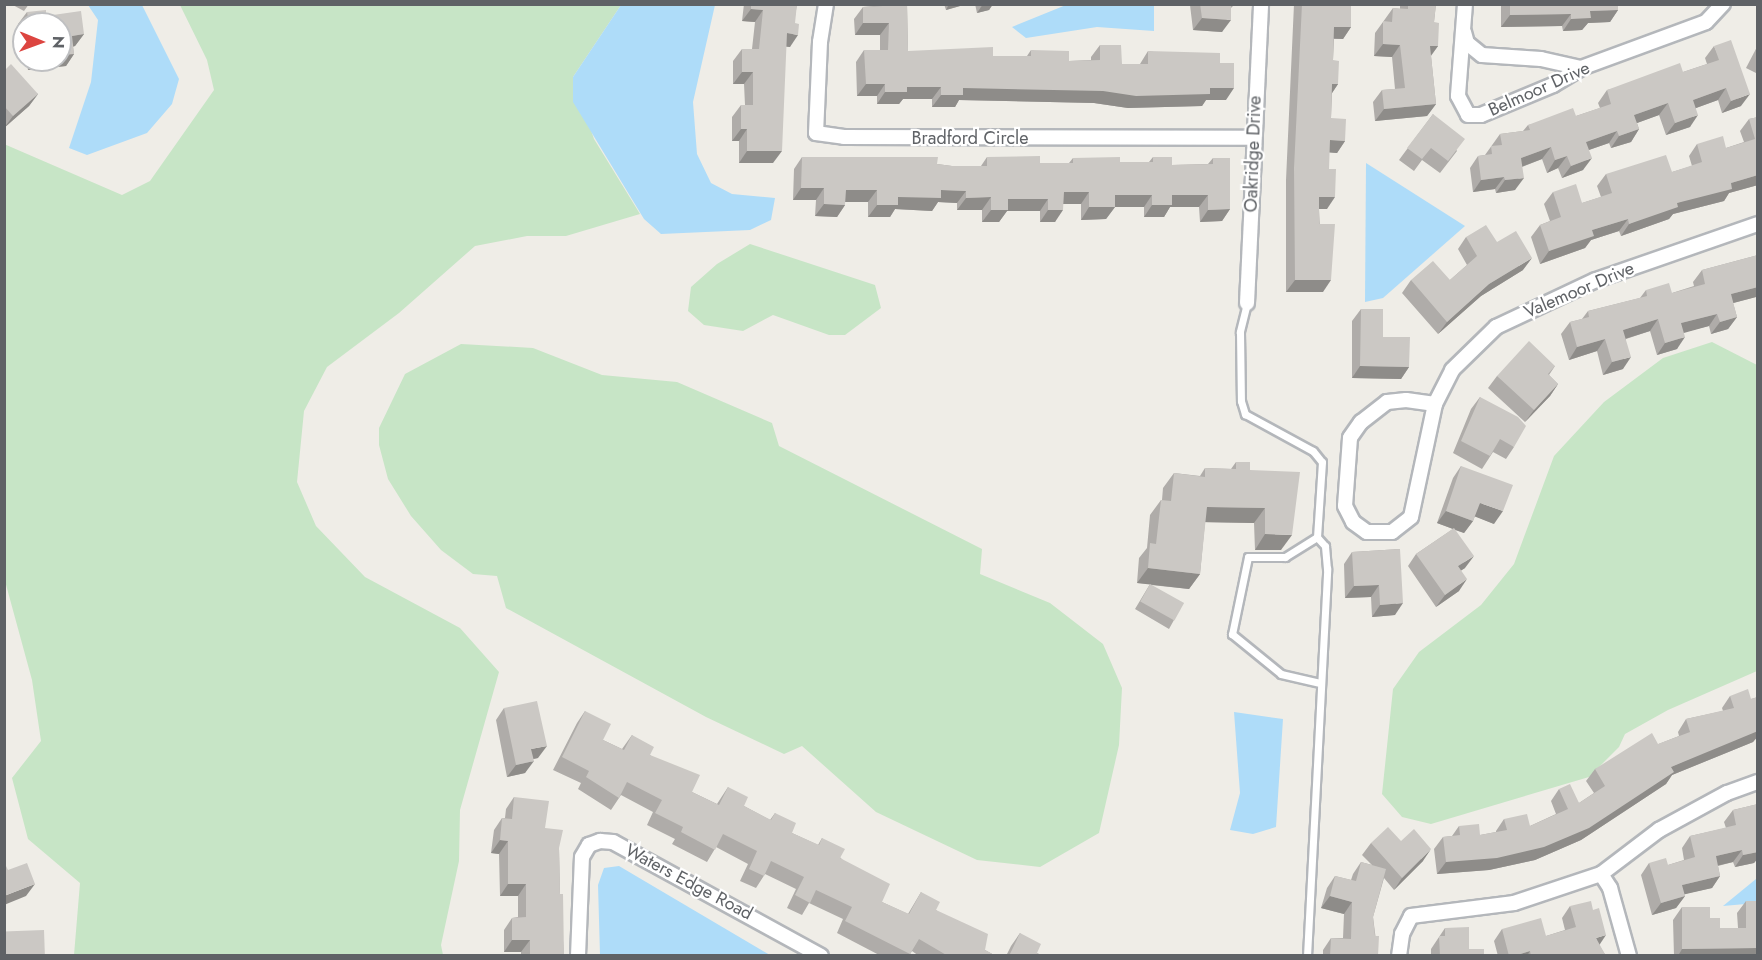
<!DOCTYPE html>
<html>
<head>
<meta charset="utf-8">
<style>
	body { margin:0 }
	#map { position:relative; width:1762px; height:960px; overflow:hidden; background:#efede7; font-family:Jost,sans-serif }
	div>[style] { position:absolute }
	.green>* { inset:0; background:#c7e5c6 }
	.water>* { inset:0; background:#aedcf9 }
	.roads { filter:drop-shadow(2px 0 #b4b7bb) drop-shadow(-2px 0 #b4b7bb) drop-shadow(0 2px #b4b7bb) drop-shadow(0 -2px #b4b7bb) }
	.lane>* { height:7px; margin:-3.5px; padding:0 3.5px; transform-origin:3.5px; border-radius:3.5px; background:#fff }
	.street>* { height:14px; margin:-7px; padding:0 7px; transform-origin:7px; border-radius:7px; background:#fff }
	.wall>* { inset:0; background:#afaca9 }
	.shaded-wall>* { inset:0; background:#8e8c89 }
	.building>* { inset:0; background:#cbc8c4; transform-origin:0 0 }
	span { translate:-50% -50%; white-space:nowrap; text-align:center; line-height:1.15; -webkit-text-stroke:4.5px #fff; paint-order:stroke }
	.street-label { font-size:18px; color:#5f6266 }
	.frame { position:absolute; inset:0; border:6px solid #5f6266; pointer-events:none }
	.north { position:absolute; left:12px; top:12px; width:60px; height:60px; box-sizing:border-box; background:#fff; border:2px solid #bfc0c2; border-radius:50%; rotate:91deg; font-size:16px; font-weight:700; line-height:24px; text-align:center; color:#5f6266 }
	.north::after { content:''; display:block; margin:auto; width:21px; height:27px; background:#dc4540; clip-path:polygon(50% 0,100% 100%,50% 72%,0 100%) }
</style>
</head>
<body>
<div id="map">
	<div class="green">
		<i style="clip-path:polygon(180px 5px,621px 5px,573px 77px,594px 139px,640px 214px,566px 236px,527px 236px,475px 246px,399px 313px,327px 367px,304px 411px,297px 482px,316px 526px,365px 577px,460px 628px,499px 672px,460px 810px,459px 861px,441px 945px,443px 955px,74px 955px,80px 883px,28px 839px,12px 778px,41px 741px,32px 680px,5px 581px,4px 144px,122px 195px,150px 181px,214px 90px,207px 60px)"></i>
		<i style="clip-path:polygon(750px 244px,875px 285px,881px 308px,845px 335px,829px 335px,773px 315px,743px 331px,704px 325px,688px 311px,691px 287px,717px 264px)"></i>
		<i style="clip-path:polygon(1712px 342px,1757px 365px,1757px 671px,1668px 710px,1625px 734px,1619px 747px,1589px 777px,1431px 824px,1402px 817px,1382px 794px,1393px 689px,1419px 652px,1481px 605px,1514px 564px,1554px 456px,1604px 402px,1663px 358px)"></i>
		<i style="clip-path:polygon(461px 344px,533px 348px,602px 375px,677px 382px,772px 423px,779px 446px,982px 549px,980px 574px,1050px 603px,1103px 644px,1122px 688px,1119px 745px,1099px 833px,1040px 867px,977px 860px,876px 812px,802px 746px,784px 754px,706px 717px,506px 608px,497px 576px,473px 574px,441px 550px,411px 516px,388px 479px,379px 445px,379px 428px,405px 374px)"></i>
	</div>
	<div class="water">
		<i style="clip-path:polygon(88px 5px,142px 5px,179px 79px,172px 104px,147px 133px,87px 155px,69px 148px,91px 82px,98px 20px)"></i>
		<i style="clip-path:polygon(621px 5px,715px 5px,693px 102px,697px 154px,711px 183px,732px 194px,775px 198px,771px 220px,750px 230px,661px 234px,644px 219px,573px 102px,573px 77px)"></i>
		<i style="clip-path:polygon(1066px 5px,1154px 5px,1154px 31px,1097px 27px,1026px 38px,1012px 27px)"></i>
		<i style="clip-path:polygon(1366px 163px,1465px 226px,1383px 298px,1365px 302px)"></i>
		<i style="clip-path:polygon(1234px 712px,1283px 719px,1276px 827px,1253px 834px,1230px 830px,1240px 793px)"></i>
		<i style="clip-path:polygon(619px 866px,763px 951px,770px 955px,600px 955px,598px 885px,604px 868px)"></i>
		<i style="clip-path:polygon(1756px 879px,1757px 903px,1723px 906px)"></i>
	</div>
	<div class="roads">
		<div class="lane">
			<i style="left:1247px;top:303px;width:30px;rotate:104deg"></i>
			<i style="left:1240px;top:332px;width:69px;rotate:89.2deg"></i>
			<i style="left:1241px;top:401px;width:14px;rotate:73deg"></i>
			<i style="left:1245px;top:414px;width:77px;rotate:28.6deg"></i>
			<i style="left:1313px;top:451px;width:14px;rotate:51deg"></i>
			<i style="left:1322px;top:462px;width:75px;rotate:93.8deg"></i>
			<i style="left:1317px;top:537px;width:38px;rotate:148deg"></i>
			<i style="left:1285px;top:557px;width:37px;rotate:180deg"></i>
			<i style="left:1248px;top:557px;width:79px;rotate:101.7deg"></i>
			<i style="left:1232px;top:634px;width:63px;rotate:39.2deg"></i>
			<i style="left:1281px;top:674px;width:40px;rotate:13deg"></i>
			<i style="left:1307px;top:956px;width:388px;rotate:-87deg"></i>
			<i style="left:1327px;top:569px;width:23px;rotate:-95deg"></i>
			<i style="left:1325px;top:546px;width:12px;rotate:-132deg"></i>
		</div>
		<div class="street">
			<i style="left:826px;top:4px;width:38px;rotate:99deg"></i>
			<i style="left:820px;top:42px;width:91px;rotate:92.5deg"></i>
			<i style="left:816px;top:133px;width:28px;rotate:8deg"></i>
			<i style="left:844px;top:137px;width:409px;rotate:0.1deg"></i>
			<i style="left:1465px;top:4px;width:92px;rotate:94.4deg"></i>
			<i style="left:1458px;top:96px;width:21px;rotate:62deg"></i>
			<i style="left:1468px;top:115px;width:13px"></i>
			<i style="left:1481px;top:115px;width:78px;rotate:-22.6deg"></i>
			<i style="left:1553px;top:85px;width:33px;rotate:-31deg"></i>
			<i style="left:1581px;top:68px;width:133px;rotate:-20.2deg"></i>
			<i style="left:1706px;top:22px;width:25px;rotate:-47deg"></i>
			<i style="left:1464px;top:32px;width:11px;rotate:75deg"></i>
			<i style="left:1467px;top:43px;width:19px;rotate:39deg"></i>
			<i style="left:1482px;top:55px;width:59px;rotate:3.9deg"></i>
			<i style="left:1541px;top:59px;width:41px;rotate:12.7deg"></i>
			<i style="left:1247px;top:303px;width:299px;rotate:-87.3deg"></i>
			<i style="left:1435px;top:404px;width:29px;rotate:-172deg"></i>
			<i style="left:1406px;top:400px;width:19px;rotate:174deg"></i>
			<i style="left:1387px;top:402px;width:33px;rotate:142deg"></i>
			<i style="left:1361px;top:422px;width:19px;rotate:125deg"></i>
			<i style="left:1350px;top:438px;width:68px;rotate:94.2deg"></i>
			<i style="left:1345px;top:506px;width:18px;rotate:63deg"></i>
			<i style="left:1353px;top:522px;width:17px;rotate:36deg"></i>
			<i style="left:1367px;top:532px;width:25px"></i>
			<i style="left:1392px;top:532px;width:24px;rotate:-38deg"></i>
			<i style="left:1411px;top:517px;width:116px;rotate:-78deg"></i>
			<i style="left:1435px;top:404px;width:38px;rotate:-63deg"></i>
			<i style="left:1452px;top:370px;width:62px;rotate:-44.3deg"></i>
			<i style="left:1496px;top:327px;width:110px;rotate:-25.2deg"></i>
			<i style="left:1596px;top:280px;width:171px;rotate:-19.1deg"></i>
			<i style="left:1601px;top:874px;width:17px;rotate:57deg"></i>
			<i style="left:1610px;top:888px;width:71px;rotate:74.4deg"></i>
			<i style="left:578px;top:956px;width:99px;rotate:-87.7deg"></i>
			<i style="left:582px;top:857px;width:14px;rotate:-60deg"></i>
			<i style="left:589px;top:845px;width:12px;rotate:-20deg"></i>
			<i style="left:600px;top:841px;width:13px;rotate:4deg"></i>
			<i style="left:613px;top:842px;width:237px;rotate:28.7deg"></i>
			<i style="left:1399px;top:956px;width:22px;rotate:-82deg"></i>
			<i style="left:1402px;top:934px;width:20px;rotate:-63deg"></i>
			<i style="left:1411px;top:916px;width:104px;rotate:-7.2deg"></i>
			<i style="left:1514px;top:903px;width:92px;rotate:-18.4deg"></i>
			<i style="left:1601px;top:874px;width:73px;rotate:-37.2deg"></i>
			<i style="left:1659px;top:830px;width:77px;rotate:-28.6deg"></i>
			<i style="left:1727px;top:793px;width:33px;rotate:-20deg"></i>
		</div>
	</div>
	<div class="wall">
		<i style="clip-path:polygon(11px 4px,29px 4px,24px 11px)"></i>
		<i style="clip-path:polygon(744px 4px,797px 4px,790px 47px,786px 46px,773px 163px,739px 163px,739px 141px,732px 141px,732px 117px,741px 105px,745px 105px,744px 84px,733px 84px,733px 61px,742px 49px,752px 49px,755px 22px,742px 21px)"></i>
		<i style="clip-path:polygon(874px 4px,907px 4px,908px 51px,993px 56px,1027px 56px,1031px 50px,1069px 61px,1091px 60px,1091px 57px,1100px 45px,1122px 64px,1140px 64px,1148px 51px,1220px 63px,1226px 100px,1206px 100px,1202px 106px,1128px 108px,1094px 103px,959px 100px,955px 107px,932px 107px,932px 99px,903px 99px,899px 104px,877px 104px,877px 96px,857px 96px,856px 62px,864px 50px,880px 50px,880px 35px,855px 35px,854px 19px,863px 7px,874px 6px)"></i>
		<i style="clip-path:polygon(944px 4px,967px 4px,946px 10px)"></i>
		<i style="clip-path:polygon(975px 4px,993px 4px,989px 10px,977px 13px)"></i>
		<i style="clip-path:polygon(1186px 4px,1235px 4px,1231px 8px,1222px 32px,1193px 30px,1190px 5px)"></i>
		<i style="clip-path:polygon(1294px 4px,1351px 4px,1351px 27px,1343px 39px,1334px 39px,1333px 60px,1338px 84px,1332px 93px,1331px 118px,1345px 141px,1337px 153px,1329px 152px,1327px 209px,1319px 209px,1323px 292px,1286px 292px,1286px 180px)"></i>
		<i style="clip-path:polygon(1400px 4px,1436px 4px,1434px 22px,1438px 46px,1431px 56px,1436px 104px,1427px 116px,1375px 121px,1373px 102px,1382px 90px,1395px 89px,1392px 57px,1374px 56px,1375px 33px,1393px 8px,1400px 9px)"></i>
		<i style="clip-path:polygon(1501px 4px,1618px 4px,1618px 10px,1610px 22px,1588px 23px,1582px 30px,1563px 31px,1562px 26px,1501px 27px)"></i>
		<i style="clip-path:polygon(27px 12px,46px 16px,84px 34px,75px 46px,73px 47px,74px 54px,66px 66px,28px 70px,26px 60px,60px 60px,60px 24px,24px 24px,24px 51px,18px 24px)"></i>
		<i style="clip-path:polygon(1758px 45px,1758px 74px,1746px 68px)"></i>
		<i style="clip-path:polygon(1714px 46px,1741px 106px,1722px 113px,1718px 100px,1696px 108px,1690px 127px,1666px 135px,1659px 115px,1637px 123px,1639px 129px,1631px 142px,1611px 148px,1609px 143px,1589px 150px,1583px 170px,1562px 178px,1558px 168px,1547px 173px,1542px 159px,1522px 167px,1515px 190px,1496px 193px,1495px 189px,1473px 192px,1470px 168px,1478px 156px,1485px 155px,1500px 134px,1523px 131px,1528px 125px,1576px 116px,1600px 108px,1598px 103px,1607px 90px,1683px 72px,1707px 64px,1705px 58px)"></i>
		<i style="clip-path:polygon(4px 71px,38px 94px,29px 106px,4px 128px)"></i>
		<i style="clip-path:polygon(1433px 114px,1457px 151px,1440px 173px,1422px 160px,1414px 171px,1399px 160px)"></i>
		<i style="clip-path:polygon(1758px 117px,1758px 185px,1729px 193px,1724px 201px,1673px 214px,1669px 219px,1621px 236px,1619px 231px,1591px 240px,1585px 248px,1540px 264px,1531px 237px,1540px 225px,1550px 221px,1544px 204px,1553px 192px,1582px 203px,1601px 197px,1597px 186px,1606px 174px,1672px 172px,1692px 166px,1689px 156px,1697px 144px,1726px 148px,1744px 142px,1740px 131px,1749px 119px)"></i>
		<i style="clip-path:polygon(802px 157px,937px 164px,952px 166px,981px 166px,987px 157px,1040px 163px,1069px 163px,1073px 158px,1120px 162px,1149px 162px,1153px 157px,1172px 165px,1208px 164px,1213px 158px,1230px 209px,1222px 221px,1200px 222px,1199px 207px,1170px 207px,1164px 217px,1144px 217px,1144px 207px,1115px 207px,1106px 219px,1081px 220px,1081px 204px,1063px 204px,1055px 222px,1040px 222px,1040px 211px,1007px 211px,999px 222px,982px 222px,982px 210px,957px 210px,957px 203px,938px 202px,932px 211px,895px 209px,890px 217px,868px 217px,868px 202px,845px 202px,845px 205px,837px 217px,815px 216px,816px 200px,793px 200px,794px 169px)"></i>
		<i style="clip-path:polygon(1466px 237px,1497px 242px,1523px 270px,1481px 296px,1438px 334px,1402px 293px,1411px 280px,1450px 280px,1467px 265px,1458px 249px)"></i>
		<i style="clip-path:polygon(1758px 255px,1758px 302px,1756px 297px,1733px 303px,1737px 317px,1728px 329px,1711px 334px,1709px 326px,1684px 332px,1677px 349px,1657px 355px,1650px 331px,1626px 339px,1623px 369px,1603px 375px,1597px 351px,1569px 360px,1561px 334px,1570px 322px,1582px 319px,1588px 311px,1640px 298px,1646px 290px,1672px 293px,1694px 286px,1693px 282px,1702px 270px)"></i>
		<i style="clip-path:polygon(1361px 309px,1383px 337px,1409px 367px,1401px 379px,1352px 378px,1352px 321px)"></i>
		<i style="clip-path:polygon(1555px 366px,1549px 375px,1558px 384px,1550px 396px,1525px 422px,1488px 388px,1497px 376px)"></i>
		<i style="clip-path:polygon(1480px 397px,1514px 447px,1506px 459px,1493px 452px,1482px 469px,1453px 453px,1471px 409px)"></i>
		<i style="clip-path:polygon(1236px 462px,1250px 470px,1281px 550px,1255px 550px,1254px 523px,1205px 522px,1200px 574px,1189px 589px,1151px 585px,1174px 620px,1169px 629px,1135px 609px,1150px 584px,1137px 583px,1139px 558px,1147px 548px,1150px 515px,1161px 500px,1162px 500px,1163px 488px,1174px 473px,1200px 476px,1205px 468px,1231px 469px)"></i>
		<i style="clip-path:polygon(1461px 466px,1494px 524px,1475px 516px,1473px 521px,1464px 533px,1455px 530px,1465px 568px,1461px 570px,1459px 591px,1436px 607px,1408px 566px,1416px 554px,1453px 529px,1437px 523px,1453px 478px)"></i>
		<i style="clip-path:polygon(1400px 549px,1395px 615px,1372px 617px,1371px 597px,1345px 598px,1344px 564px,1352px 552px)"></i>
		<i style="clip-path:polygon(1730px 696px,1751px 699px,1758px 697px,1758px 736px,1753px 742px,1672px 775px,1666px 784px,1581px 840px,1535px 860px,1489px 870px,1437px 874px,1434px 849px,1443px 837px,1452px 836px,1459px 826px,1480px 835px,1496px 832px,1496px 831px,1504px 819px,1530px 826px,1556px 814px,1551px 801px,1559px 789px,1579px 803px,1594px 793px,1586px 781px,1595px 769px,1679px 736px,1678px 732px,1686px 719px,1723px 711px,1722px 708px)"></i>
		<i style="clip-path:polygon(504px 708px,538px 758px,533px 759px,525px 773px,507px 777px,496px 720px)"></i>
		<i style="clip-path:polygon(585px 711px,603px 740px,622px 749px,632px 735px,650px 755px,692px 792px,717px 804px,728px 787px,744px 806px,770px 820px,775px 813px,792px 833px,818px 845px,822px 838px,882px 902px,908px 914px,921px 892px,936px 910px,985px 950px,996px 956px,919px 956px,912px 951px,909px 956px,881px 956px,837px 933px,843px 919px,809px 903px,802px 915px,787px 908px,796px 889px,765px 874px,756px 888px,740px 881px,748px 864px,716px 847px,707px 862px,672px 844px,675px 839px,647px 825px,653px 812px,621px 795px,611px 810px,578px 789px,581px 783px,553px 770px,577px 723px)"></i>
		<i style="clip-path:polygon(514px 797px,545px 828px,559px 848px,560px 894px,564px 956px,521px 956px,521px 952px,504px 952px,504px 930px,512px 918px,518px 917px,518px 896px,500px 896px,499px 854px,491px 853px,494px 830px,502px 818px,505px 818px,506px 809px)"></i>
		<i style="clip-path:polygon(1758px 804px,1758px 858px,1754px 863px,1735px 867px,1733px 862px,1718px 866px,1720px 876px,1712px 888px,1684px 894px,1685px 896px,1676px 908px,1652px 915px,1641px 875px,1649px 863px,1668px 865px,1684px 860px,1682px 848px,1690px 836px,1726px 828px,1724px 822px,1733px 810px)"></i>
		<i style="clip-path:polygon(1401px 841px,1423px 861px,1394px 890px,1384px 878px,1373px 917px,1378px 956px,1323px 956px,1323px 950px,1331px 938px,1343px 938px,1344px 914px,1321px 908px,1327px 888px,1335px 876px,1351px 880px,1353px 874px,1361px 862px,1372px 865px,1362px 855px,1371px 843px)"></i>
		<i style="clip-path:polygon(1746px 901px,1758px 956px,1674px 956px,1673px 920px,1682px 907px,1710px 918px,1720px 928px,1738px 928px,1737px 913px)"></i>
		<i style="clip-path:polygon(1570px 906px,1599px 945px,1606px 956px,1498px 956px,1494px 941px,1502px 929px,1546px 936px,1565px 930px,1562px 918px)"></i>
		<i style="clip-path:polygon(1445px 928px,1469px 949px,1484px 956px,1431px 956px,1431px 949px)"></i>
		<i style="clip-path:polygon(1020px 933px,1037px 953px,1043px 956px,1006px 956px,1011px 946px)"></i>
	</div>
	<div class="shaded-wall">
		<i style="clip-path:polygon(949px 4px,967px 4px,946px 10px)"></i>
		<i style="clip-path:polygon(983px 4px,993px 4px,989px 10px,977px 13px)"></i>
		<i style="clip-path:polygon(751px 9px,763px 10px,755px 22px,742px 21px)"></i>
		<i style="clip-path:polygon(1618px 10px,1610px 22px,1588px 23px,1582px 30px,1563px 31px,1571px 19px,1590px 11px)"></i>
		<i style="clip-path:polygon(1571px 14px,1562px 26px,1501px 27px,1510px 15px)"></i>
		<i style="clip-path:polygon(1202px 18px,1231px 20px,1222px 32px,1193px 30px)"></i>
		<i style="clip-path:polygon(863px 23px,889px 23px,880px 35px,855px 35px)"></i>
		<i style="clip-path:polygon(1334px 27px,1351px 27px,1343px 39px,1326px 38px)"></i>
		<i style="clip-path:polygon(787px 33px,798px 35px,790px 47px,778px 46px)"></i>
		<i style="clip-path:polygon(84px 34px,75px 46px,64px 48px,72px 36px)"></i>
		<i style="clip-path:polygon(1383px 44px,1400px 45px,1392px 57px,1374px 56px)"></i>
		<i style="clip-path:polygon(1430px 46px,1438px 46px,1429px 58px)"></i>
		<i style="clip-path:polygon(74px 54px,66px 66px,28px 70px,35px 60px,60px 60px,60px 55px)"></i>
		<i style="clip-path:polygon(742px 72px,753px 72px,744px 84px,733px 84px)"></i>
		<i style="clip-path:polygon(866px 84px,885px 84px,877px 96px,857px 96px)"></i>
		<i style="clip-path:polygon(1332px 84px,1338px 84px,1330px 96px)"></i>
		<i style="clip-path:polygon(907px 87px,941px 87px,932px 99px,903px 99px,899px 104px,877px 104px,885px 92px)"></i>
		<i style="clip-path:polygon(963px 88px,1234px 88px,1226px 100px,1206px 100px,1202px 106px,1128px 108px,1094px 103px,959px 100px,955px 107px,932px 107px,941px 95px)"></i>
		<i style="clip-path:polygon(1726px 88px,1718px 100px,1685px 112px,1693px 100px)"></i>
		<i style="clip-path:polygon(38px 94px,29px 106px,4px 128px,13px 116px)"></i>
		<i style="clip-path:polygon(1750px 94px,1741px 106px,1722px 113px,1731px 101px)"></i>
		<i style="clip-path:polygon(1668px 103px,1659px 115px,1626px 127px,1634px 115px)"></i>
		<i style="clip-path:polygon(1436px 104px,1427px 116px,1375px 121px,1384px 109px)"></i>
		<i style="clip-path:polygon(1698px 115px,1690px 127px,1666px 135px,1675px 123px)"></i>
		<i style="clip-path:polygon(741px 129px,747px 129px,739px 141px,732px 141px)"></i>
		<i style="clip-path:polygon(1639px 129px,1631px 142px,1611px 148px,1619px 136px)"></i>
		<i style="clip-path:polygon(1617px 131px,1609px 143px,1577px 154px,1586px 142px)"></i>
		<i style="clip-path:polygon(1330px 140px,1345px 141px,1337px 153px,1322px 152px)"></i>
		<i style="clip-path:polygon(1551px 147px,1542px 159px,1513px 170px,1521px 158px)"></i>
		<i style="clip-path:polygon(747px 151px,782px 151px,773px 163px,739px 163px)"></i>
		<i style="clip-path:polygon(1567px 156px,1558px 168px,1547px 173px,1555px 160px)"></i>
		<i style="clip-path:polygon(1592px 158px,1583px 170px,1562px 178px,1571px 166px)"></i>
		<i style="clip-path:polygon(1758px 175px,1758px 185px,1729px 193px,1724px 201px,1673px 214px,1669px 219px,1621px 236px,1629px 224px,1677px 203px,1731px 183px)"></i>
		<i style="clip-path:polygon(1504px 177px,1495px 189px,1473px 192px,1481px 180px)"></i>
		<i style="clip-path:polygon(1524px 178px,1515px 190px,1496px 193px,1505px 180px)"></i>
		<i style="clip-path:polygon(801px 188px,824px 188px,816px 200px,793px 200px)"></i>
		<i style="clip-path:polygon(846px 190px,877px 190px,868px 202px,837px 202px)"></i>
		<i style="clip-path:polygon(941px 190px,966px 191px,957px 203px,938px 202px,932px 211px,895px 209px,890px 217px,868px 217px,877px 205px,898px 197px)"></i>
		<i style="clip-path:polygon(1064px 192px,1089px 192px,1081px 204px,1055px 204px)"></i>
		<i style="clip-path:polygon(1115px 195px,1152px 195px,1144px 207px,1106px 207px)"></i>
		<i style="clip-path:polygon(1172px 195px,1208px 195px,1199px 207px,1170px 207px,1164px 217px,1144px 217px,1152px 205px)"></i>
		<i style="clip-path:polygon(991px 197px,982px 210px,957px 210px,966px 198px)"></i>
		<i style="clip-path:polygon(1319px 197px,1335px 197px,1327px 209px,1310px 209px)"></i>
		<i style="clip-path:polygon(1008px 199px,1048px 199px,1040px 211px,1007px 211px,999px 222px,982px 222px,991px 210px)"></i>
		<i style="clip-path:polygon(824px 204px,845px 205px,837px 217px,815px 216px)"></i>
		<i style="clip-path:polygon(1089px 207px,1115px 207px,1106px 219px,1081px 220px)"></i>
		<i style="clip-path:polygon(1230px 209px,1222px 221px,1200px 222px,1208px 210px)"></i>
		<i style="clip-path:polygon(1048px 210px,1063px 210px,1055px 222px,1040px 222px)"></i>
		<i style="clip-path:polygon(1628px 219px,1619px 231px,1591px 240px,1585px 248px,1540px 264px,1549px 251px,1592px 230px)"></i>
		<i style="clip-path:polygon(1532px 258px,1523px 270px,1481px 296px,1438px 334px,1447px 322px,1489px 284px)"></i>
		<i style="clip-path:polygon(1295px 280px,1331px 280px,1323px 292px,1286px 292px)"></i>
		<i style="clip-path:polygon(1758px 287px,1758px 295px,1756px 297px,1722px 306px,1731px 294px)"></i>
		<i style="clip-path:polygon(1717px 314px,1709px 326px,1673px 336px,1681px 323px)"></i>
		<i style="clip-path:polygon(1737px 317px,1728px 329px,1711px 334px,1720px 322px)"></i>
		<i style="clip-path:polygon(1658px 319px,1650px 331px,1615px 342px,1623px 330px)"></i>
		<i style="clip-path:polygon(1685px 337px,1677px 349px,1657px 355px,1665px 343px)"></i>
		<i style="clip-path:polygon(1605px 339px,1597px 351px,1569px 360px,1577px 347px)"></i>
		<i style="clip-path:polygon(1631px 357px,1623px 369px,1603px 375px,1612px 362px)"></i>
		<i style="clip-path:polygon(1360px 366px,1409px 367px,1401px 379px,1352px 378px)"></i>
		<i style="clip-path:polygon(1558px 384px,1550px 396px,1525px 422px,1534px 410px)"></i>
		<i style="clip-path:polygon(1480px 503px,1503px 511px,1494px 524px,1471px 515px)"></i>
		<i style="clip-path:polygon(1207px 507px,1265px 508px,1254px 523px,1196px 522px)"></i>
		<i style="clip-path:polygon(1446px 511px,1473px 521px,1464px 533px,1437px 523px)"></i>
		<i style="clip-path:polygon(1265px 534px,1292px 535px,1281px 550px,1255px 550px)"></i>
		<i style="clip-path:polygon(1474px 556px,1465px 568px,1450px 578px,1458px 566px)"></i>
		<i style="clip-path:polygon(1148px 568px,1200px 574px,1189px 589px,1137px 583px)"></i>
		<i style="clip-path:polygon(1467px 579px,1459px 591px,1436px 607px,1445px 595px)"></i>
		<i style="clip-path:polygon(1379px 585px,1371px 597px,1345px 598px,1354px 586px)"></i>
		<i style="clip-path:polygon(1403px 603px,1395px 615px,1372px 617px,1380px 605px)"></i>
		<i style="clip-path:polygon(1758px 728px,1758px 736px,1753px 742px,1672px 775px,1666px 784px,1581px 840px,1535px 860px,1489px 870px,1437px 874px,1446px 862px,1671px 767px)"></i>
		<i style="clip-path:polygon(547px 746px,538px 758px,523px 761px,531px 749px)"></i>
		<i style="clip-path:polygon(534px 761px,525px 773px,507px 777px,516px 765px)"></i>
		<i style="clip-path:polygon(500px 840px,508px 841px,499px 854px,491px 853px)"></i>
		<i style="clip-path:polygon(1431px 849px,1423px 861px,1394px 890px,1402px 878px)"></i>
		<i style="clip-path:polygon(1742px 850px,1733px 862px,1707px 868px,1716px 856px)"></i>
		<i style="clip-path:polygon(1758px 852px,1758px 858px,1754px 863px,1735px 867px,1743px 855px)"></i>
		<i style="clip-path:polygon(1720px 876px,1712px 888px,1673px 897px,1682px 885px)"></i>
		<i style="clip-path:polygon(35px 884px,26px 896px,4px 905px,4px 896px)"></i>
		<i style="clip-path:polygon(508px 884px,526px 884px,518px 896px,500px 896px)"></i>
		<i style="clip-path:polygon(1330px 896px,1352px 902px,1344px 914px,1321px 908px)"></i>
		<i style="clip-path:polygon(1685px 896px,1676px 908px,1652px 915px,1661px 903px)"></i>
		<i style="clip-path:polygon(1606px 935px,1598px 947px,1596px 938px)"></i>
		<i style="clip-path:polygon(512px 940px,530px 940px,521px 952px,504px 952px)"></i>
		<i style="clip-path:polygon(1758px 948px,1758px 956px,1678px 956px,1682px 949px)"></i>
		<i style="clip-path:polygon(1530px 951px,1527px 956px,1514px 956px)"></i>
	</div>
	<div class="building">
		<i style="clip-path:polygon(751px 4px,797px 4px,795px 23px,799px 24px,798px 35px,787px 33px,782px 151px,747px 151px,747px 129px,741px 129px,741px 105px,753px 105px,753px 72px,742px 72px,742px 49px,759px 49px,763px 10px,751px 9px)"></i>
		<i style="clip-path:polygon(883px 4px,907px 4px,908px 51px,993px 47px,993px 56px,1031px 56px,1031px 50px,1069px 51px,1069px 61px,1100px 60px,1100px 45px,1121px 45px,1122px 64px,1148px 64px,1148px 51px,1220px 53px,1220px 63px,1234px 63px,1234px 88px,1210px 88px,1210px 94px,1136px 96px,1103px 91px,963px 88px,963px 95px,941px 95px,941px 87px,907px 87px,907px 92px,885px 92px,885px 84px,866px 84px,864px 50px,888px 50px,889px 23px,863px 23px,863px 7px,883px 6px)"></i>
		<i style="clip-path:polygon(1200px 4px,1231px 4px,1231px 20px,1202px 18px)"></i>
		<i style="clip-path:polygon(1302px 4px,1351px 4px,1351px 27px,1334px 27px,1333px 60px,1339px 61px,1338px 84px,1332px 84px,1331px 118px,1346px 119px,1345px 141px,1330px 140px,1329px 169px,1336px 169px,1335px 197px,1319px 197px,1319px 224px,1335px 224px,1331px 280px,1295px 280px,1294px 168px)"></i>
		<i style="clip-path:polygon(1408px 4px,1436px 4px,1434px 22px,1439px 23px,1438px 46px,1430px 46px,1436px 104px,1384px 109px,1382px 90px,1405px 88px,1400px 45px,1383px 44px,1383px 21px,1392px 22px,1393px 8px,1408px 9px)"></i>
		<i style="clip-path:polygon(1510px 4px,1618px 4px,1618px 10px,1590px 11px,1591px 18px,1571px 19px,1571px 14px,1510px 15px)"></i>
		<i style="clip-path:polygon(46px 10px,46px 16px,81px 11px,84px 34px,72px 36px,74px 54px,60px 55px,60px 24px,29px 24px,27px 12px)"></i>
		<i style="clip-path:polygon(1731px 40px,1750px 94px,1731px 101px,1726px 88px,1693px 100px,1698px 115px,1675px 123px,1668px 103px,1634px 115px,1639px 129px,1619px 136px,1617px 131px,1586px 142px,1592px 158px,1571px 166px,1567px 156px,1555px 160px,1551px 147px,1521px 158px,1524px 178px,1505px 180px,1504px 177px,1481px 180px,1478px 156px,1492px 154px,1491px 146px,1502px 145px,1500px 134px,1530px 130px,1528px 125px,1573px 108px,1576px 116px,1611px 104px,1607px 90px,1680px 63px,1683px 72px,1719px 60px,1714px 46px)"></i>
		<i style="clip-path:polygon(11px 64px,38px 94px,13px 116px,4px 106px,4px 71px)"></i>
		<i style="clip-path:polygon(1433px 114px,1465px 139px,1448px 161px,1431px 148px,1422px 159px,1407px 148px)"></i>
		<i style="clip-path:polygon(1758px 117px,1758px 175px,1731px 183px,1732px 189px,1677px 203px,1678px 207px,1629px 224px,1628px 219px,1592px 230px,1594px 236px,1549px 251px,1540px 225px,1561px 217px,1553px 192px,1576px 184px,1582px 203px,1612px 193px,1606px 174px,1666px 155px,1672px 172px,1702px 162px,1697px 144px,1723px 136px,1726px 148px,1755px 139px,1749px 119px)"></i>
		<i style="clip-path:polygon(1040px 156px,1040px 163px,1073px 163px,1073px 158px,1120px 157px,1120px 162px,1153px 162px,1153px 157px,1172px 157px,1172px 165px,1213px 164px,1213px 158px,1230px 158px,1230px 209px,1208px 210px,1208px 195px,1172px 195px,1172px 205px,1152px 205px,1152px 195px,1115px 195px,1115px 207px,1089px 207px,1089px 192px,1064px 192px,1063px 210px,1048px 210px,1048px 199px,1008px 199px,1008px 210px,991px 210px,991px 197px,966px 198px,966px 191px,941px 190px,941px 198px,898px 197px,898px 205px,877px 205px,877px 190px,846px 190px,845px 205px,824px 204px,824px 188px,801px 188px,802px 157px,938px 157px,937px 164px,952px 166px,987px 166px,987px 157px)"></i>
		<i style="clip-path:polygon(1486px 225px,1497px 242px,1516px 231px,1532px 258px,1489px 284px,1447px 322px,1411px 280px,1433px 261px,1450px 280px,1477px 256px,1466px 237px)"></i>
		<i style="clip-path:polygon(1758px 255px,1758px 287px,1731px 294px,1737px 317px,1720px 322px,1717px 314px,1681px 323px,1685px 337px,1665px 343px,1658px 319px,1623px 330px,1631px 357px,1612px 362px,1605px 339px,1577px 347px,1570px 322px,1589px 317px,1588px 311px,1647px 296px,1646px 290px,1669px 283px,1672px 293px,1705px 284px,1702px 270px)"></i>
		<i style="clip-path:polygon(1361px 309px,1383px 309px,1383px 337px,1410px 337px,1409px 367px,1360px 366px)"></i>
		<i style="clip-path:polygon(1529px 341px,1555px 366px,1548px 374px,1558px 384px,1534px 410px,1497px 376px)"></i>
		<i style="clip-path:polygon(1480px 397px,1518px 417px,1526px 426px,1514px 447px,1500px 439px,1490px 456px,1461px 441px)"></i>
		<i style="clip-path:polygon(1236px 462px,1250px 462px,1250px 470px,1300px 472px,1292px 535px,1265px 534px,1265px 508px,1207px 507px,1200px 574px,1148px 568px,1150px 543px,1156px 544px,1161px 500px,1171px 501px,1174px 473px,1205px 477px,1205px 468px,1236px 469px)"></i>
		<i style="clip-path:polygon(1461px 466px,1513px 485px,1503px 511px,1480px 503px,1473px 521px,1446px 511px)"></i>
		<i style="clip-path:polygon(1454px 528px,1474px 556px,1458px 566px,1467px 579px,1445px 595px,1416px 554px)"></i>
		<i style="clip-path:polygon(1400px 549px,1403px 603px,1380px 605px,1379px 585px,1354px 586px,1352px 552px)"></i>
		<i style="left:1150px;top:584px;width:39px;height:20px;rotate:29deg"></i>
		<i style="clip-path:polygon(1748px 689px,1751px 699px,1758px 697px,1758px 731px,1671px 767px,1674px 772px,1589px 828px,1544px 847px,1497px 858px,1446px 862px,1443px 837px,1460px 835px,1459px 826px,1479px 824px,1480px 835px,1507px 830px,1504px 819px,1527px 814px,1530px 826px,1568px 809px,1559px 789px,1570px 784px,1579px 803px,1605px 786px,1595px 769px,1652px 733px,1658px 744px,1690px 732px,1686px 719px,1734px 708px,1730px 696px)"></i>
		<i style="clip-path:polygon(537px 701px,547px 746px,531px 749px,534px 761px,516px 765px,504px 708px)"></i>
		<i style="clip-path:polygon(585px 711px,611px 724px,603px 740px,624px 750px,632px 735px,654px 747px,650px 755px,700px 775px,692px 792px,719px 805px,728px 787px,748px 797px,744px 806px,771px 820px,775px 813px,796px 823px,792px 833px,819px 845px,822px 838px,845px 849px,840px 858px,890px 884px,882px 902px,909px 914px,921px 892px,940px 902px,936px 910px,988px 934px,985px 950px,996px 956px,948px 956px,919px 939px,910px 954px,845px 921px,852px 907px,816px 890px,810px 903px,795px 895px,804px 877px,771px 861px,764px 876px,749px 869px,757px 851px,723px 834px,715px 850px,681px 832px,683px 827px,655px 813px,662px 800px,627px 782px,619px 798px,586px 777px,589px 771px,562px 757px)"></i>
		<i style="clip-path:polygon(514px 797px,549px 801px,545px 828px,563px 830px,559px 848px,560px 894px,563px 894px,564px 956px,530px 956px,530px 940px,512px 940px,512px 918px,526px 917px,526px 884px,508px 884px,508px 841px,500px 840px,502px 818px,512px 819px)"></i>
		<i style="clip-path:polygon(1758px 804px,1758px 852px,1743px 855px,1742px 850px,1716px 856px,1720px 876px,1682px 885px,1685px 896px,1661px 903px,1649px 863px,1666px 858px,1668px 865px,1695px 857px,1690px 836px,1736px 825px,1733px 810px)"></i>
		<i style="clip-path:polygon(1388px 827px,1401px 841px,1414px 829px,1431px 849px,1402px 878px,1371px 843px)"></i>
		<i style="clip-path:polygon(4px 862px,8px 870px,27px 863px,35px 884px,4px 896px)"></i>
		<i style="clip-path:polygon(1361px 862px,1386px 869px,1373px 917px,1375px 936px,1379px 936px,1378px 956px,1330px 956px,1331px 938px,1351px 939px,1352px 902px,1330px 896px,1335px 876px,1356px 881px)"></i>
		<i style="clip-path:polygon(1591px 901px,1593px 910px,1599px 908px,1606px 935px,1596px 938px,1606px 956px,1571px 956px,1570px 954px,1566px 956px,1531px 956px,1530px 951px,1514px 956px,1509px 956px,1502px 929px,1541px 918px,1546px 936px,1576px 927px,1570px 906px)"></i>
		<i style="clip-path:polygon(1746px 901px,1758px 901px,1758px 948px,1682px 949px,1682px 907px,1710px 907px,1710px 918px,1720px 918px,1720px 928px,1746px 928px)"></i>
		<i style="clip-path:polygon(1469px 927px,1469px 949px,1484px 949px,1484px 956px,1440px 956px,1439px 936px,1445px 936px,1445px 928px)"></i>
		<i style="left:44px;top:930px;width:26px;height:40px;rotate:88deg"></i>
		<i style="clip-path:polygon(1020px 933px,1041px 944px,1037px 953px,1043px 956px,1009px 956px)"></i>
	</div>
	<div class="street-label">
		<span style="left:1539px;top:89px;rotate:-24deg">Belmoor Drive</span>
		<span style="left:970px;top:138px">Bradford Circle</span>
		<span style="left:1253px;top:154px;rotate:-88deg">Oakridge Drive</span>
		<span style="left:1579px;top:290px;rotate:-23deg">Valemoor Drive</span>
		<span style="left:689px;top:882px;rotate:28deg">Waters Edge Road</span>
	</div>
	<div class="frame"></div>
	<div class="north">N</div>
</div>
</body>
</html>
